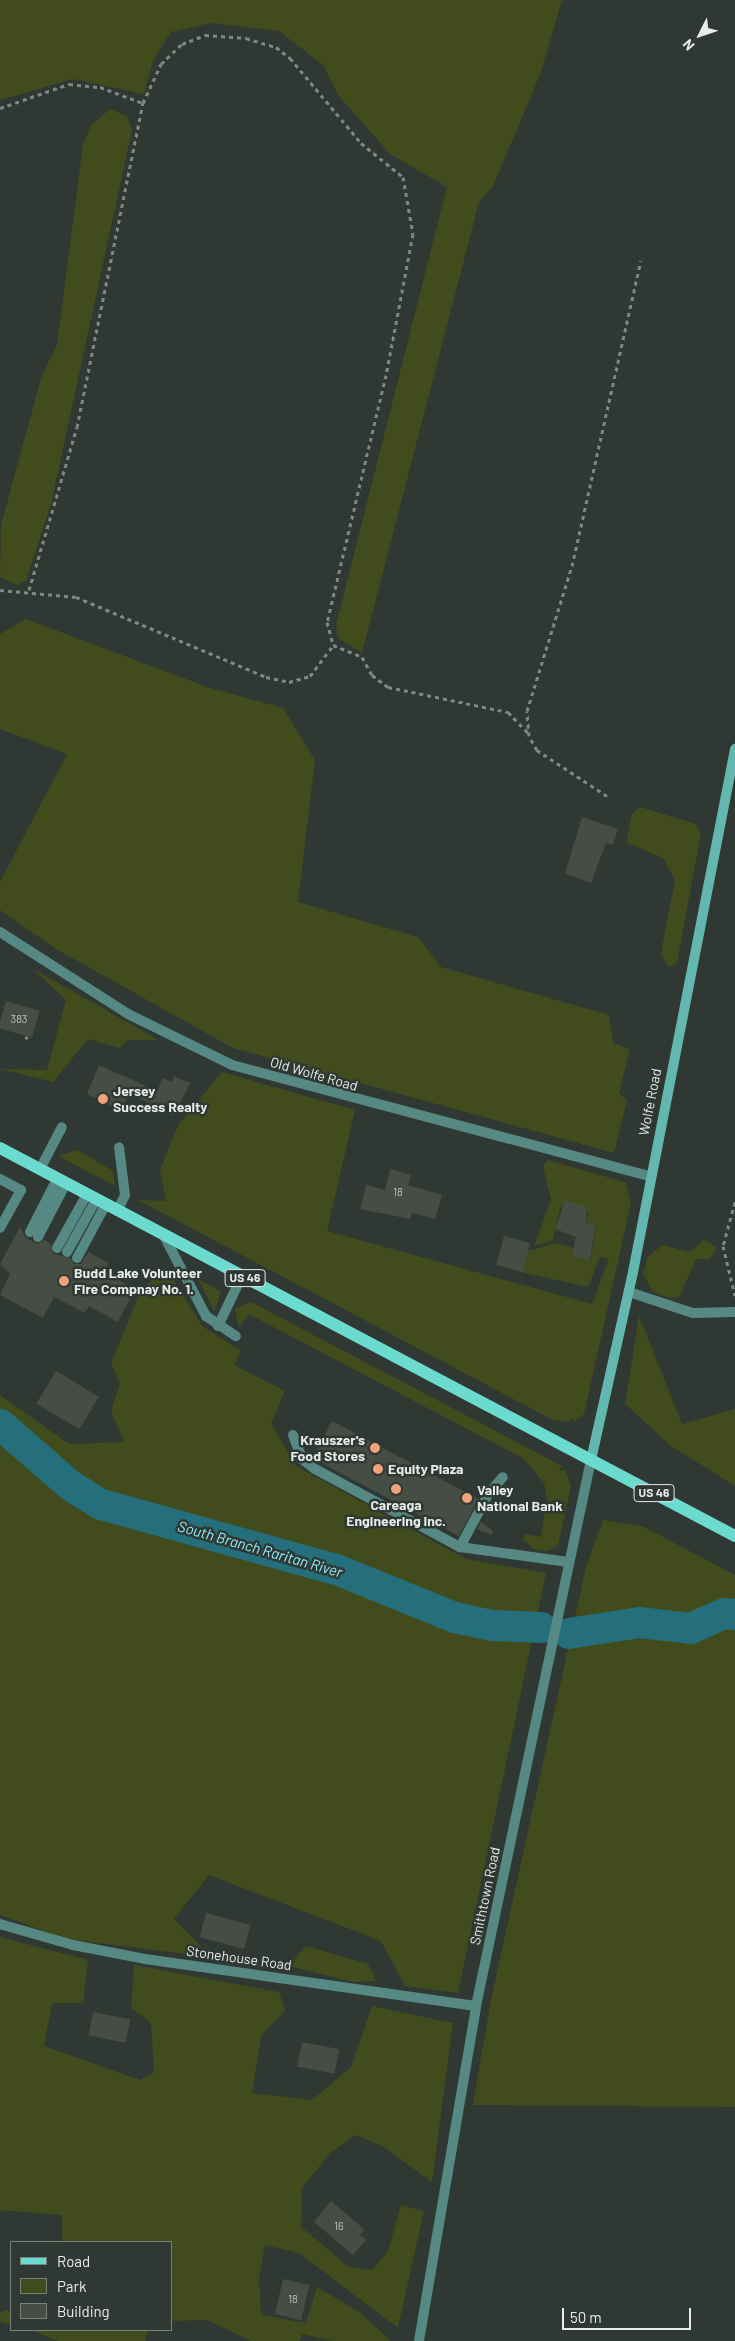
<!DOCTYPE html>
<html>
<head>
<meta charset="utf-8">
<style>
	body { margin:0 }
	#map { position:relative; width:735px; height:2341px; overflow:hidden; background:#2f3833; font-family:Barlow,sans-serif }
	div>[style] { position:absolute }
	.green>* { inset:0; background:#424b1b }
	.round { border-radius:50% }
	.river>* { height:31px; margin:-15.5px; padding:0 15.5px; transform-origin:15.5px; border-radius:15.5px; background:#246f7b }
	.building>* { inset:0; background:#464d45; transform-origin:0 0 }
	.path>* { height:3px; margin-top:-1.5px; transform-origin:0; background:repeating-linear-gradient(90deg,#808884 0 4px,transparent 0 8px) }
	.service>* { height:10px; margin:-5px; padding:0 5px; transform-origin:5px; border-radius:5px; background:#568983 }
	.minor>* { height:10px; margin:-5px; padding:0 5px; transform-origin:5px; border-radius:5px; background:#568983 }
	.tertiary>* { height:10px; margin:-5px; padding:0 5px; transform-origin:5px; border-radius:5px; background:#568983 }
	.secondary>* { height:10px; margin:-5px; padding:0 5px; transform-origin:5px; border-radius:5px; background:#63b7af }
	.primary>* { height:12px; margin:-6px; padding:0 6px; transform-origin:6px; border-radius:6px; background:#6bdbd0 }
	.dots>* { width:14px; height:14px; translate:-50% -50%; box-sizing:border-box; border:2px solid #2f3833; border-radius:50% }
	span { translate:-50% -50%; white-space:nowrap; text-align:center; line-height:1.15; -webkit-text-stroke:5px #2f3833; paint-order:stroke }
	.number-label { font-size:11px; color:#bec4c0 }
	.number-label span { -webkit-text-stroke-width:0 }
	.shield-label span { padding:1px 4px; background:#2f3833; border:1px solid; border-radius:4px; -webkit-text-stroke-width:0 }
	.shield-label { font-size:12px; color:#e6ece9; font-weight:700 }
	.street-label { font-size:14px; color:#e6ece9 }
	.poi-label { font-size:14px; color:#e6ece9; font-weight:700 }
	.left { translate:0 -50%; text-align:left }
	.right { translate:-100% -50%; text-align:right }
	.water-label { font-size:15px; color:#8fecfd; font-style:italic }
	.legend { position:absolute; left:10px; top:2241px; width:162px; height:90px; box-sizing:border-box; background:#2f3833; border:1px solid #78807c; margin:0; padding:6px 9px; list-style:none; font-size:15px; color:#e6ece9 }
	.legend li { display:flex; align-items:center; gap:10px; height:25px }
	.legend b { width:25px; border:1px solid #78807c }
	.north { position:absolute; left:675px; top:10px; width:50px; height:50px; -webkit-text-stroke:4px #2f3833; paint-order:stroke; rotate:229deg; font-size:14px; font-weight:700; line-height:20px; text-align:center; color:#e6ece9 }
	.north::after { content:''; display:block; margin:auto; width:18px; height:22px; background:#e6ece9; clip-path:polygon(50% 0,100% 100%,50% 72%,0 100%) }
	.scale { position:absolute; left:562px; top:2308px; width:129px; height:22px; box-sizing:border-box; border:2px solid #e6ece9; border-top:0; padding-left:6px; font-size:15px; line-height:18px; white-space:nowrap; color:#e6ece9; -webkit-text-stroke:4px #2f3833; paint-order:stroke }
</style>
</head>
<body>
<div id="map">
	<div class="green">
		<i style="clip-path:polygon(0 0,562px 0,541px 72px,493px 186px,479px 202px,362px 653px,338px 638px,336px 625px,447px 187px,390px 154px,338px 95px,323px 65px,279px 31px,211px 23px,171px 32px,153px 61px,144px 94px,73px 79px,0 100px)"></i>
		<i style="clip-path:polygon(110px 109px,127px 116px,132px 130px,51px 504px,26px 581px,17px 585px,0 577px,1px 525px,42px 375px,57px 345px,83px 145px,91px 125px)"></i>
		<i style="clip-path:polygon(26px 619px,210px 688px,283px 708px,315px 760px,298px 902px,418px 937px,441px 967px,609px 1015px,613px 1043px,630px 1049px,619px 1093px,627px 1100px,614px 1153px,233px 1048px,56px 949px,0 910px,0 882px,67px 754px,0 729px,0 634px)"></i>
		<i style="clip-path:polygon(640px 807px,696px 824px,701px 833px,677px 963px,668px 967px,661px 953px,675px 880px,663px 858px,626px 842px,632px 814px)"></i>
		<i style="clip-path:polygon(33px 969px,122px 1019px,158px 1040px,128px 1040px,119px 1048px,88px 1039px,53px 1082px,0 1069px,47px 1070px,66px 1000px)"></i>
		<i style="clip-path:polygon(222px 1072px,355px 1110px,327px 1231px,592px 1304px,609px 1259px,600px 1257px,588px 1287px,521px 1272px,527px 1251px,557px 1243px,574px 1248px,573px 1256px,590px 1260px,593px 1247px,595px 1225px,586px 1223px,588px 1213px,560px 1207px,553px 1240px,534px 1246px,551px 1200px,543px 1167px,547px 1160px,625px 1182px,631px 1203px,584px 1414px,575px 1421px,570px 1418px,571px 1422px,553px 1420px,138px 1200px,166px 1201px,160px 1170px,178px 1125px)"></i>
		<i style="clip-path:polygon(78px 1150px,113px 1171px,115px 1186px,58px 1156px)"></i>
		<i style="clip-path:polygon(705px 1239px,717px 1248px,710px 1259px,696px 1259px,679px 1297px,669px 1298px,653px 1292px,643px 1274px,648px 1256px,663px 1245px,689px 1252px)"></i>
		<i style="clip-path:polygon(166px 1267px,202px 1326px,241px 1351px,234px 1365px,285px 1391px,271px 1423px,296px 1466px,466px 1559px,546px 1573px,458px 1993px,405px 1986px,381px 1941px,209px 1875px,174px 1919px,211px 1957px,66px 1939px,0 1915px,0 1395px,69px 1444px,124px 1442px,111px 1411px,120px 1383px,111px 1363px,141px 1290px)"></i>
		<i style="clip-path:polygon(198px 1279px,221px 1291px,215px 1310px,214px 1311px)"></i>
		<i style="clip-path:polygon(251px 1302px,562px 1466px,559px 1471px,565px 1469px,571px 1486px,558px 1546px,547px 1551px,534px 1549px,523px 1540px,525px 1534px,541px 1537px,547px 1498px,544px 1483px,524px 1459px,249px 1314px,239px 1327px,235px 1309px)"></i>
		<i style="clip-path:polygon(639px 1316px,682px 1424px,735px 1409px,735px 1486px,671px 1446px,625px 1404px)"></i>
		<i style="clip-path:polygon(603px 1520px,644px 1527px,735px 1575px,735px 2107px,473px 2105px,490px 2004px,586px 1567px)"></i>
		<i style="clip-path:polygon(0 1937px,88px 1960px,83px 2003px,52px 2003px,44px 2046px,140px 2080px,154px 2072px,151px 2023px,131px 2008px,134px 1965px,279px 1992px,285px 2011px,261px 2036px,252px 2093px,312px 2100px,351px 2067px,372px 2006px,453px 2023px,432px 2182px,382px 2146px,356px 2135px,330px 2153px,302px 2188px,301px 2227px,349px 2267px,373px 2270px,388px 2251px,401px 2205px,424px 2211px,398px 2328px,299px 2253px,265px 2245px,259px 2278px,261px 2315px,306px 2323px,317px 2287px,358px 2311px,391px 2341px,333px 2341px,302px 2334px,299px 2341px,251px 2341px,207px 2320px,171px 2321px,171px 2242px,62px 2242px,62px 2215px,0 2210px)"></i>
		<i style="clip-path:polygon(306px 1946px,368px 1964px,376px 1981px,353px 1982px,288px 1966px)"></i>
		<i class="round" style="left:-1px;top:2310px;width:14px;height:14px"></i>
		<i style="clip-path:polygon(30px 2330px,148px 2330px,145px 2341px,58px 2341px)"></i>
	</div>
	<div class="river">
		<i style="left:0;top:1424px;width:93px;rotate:41.1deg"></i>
		<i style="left:70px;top:1485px;width:36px;rotate:32deg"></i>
		<i style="left:101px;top:1504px;width:244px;rotate:15.5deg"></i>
		<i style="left:336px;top:1569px;width:127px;rotate:22.1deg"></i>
		<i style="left:454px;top:1617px;width:40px;rotate:12deg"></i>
		<i style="left:493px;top:1625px;width:48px;rotate:2.4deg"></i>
		<i style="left:568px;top:1633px;width:72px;rotate:-8.8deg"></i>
		<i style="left:639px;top:1622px;width:51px;rotate:6.7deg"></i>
		<i style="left:690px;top:1628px;width:37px;rotate:-24deg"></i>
		<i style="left:724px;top:1613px;width:11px;rotate:5deg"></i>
	</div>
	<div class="building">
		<i style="clip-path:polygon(582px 817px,618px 829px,613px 845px,606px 843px,591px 883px,565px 873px)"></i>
		<i style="left:6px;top:1001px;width:35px;height:28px;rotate:16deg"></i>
		<i style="clip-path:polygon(99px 1065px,157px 1091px,163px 1078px,172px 1082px,174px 1076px,190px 1083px,174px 1116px,130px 1093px,121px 1111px,87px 1094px)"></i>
		<i style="clip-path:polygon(390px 1169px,411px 1175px,408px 1185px,442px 1195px,435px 1219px,412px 1213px,410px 1219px,360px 1209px,366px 1185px,385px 1190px)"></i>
		<i style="clip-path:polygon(565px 1201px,586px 1206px,586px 1223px,595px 1225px,590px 1260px,572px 1256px,576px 1237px,555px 1229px)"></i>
		<i style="clip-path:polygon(20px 1227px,26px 1238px,38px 1244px,44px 1240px,51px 1244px,53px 1254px,70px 1258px,74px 1264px,81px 1264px,88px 1252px,109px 1263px,104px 1272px,135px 1289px,118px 1322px,89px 1306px,85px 1313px,54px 1297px,43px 1318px,0 1295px,10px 1274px,0 1264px)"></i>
		<i style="left:504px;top:1236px;width:27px;height:30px;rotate:15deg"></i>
		<i style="left:56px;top:1371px;width:50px;height:38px;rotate:31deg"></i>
		<i style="left:332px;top:1421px;width:166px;height:42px;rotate:28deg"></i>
		<i style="clip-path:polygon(481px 1522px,493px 1531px,491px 1535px,477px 1529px)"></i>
		<i style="left:206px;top:1913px;width:46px;height:25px;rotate:15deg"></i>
		<i style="left:93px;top:2012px;width:38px;height:24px;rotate:11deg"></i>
		<i style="left:302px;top:2042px;width:38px;height:25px;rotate:11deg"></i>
		<i style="clip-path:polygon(331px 2201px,365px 2230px,360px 2235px,366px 2240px,353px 2255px,314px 2222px)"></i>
		<i style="left:283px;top:2279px;width:27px;height:36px;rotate:13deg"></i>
	</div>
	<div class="path">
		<i style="left:0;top:108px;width:73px;rotate:-19.2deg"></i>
		<i style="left:69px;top:84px;width:31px;rotate:6deg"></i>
		<i style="left:100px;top:87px;width:46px;rotate:20.4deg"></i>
		<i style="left:143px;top:103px;width:43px;rotate:-65.2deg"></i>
		<i style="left:161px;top:64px;width:29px;rotate:-44deg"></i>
		<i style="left:182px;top:44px;width:25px;rotate:-21deg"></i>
		<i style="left:205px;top:35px;width:41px;rotate:4.2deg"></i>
		<i style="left:246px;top:38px;width:31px;rotate:17deg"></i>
		<i style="left:276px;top:47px;width:18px;rotate:38deg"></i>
		<i style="left:290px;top:58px;width:111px;rotate:50.1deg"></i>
		<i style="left:361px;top:143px;width:54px;rotate:39deg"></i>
		<i style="left:403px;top:177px;width:58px;rotate:80deg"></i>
		<i style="left:413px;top:234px;width:144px;rotate:100.8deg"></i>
		<i style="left:386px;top:375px;width:254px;rotate:103.4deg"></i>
		<i style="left:327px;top:622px;width:24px;rotate:75deg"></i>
		<i style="left:0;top:590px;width:76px;rotate:5.3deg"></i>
		<i style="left:76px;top:597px;width:206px;rotate:22.8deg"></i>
		<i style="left:266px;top:677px;width:24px;rotate:12deg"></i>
		<i style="left:289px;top:682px;width:22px;rotate:-16deg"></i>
		<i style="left:310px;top:676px;width:39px;rotate:-53deg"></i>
		<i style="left:29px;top:590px;width:170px;rotate:-73.6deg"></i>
		<i style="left:77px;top:427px;width:331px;rotate:-78.5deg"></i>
		<i style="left:333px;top:645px;width:31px;rotate:22deg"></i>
		<i style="left:362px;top:657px;width:21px;rotate:61deg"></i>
		<i style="left:372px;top:675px;width:20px;rotate:37deg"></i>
		<i style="left:388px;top:687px;width:123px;rotate:11.8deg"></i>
		<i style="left:508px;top:712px;width:29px;rotate:46deg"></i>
		<i style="left:607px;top:796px;width:84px;rotate:-146.7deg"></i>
		<i style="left:537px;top:750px;width:16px;rotate:-120deg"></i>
		<i style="left:529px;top:736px;width:25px;rotate:-95deg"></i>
		<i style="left:527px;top:711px;width:152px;rotate:-72.8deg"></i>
		<i style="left:572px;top:566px;width:313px;rotate:-77.3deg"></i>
		<i style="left:26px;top:1039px;width:3px;rotate:-72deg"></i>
		<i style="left:735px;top:1202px;width:46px;rotate:105.3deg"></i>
		<i style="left:723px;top:1246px;width:51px;rotate:76.5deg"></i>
	</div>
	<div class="service">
		<i style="left:40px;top:1169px;width:47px;rotate:-62.4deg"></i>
		<i style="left:0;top:1179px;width:24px;rotate:28deg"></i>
		<i style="left:21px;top:1190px;width:43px;rotate:118.9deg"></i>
		<i style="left:117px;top:1211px;width:18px;rotate:-63deg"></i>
		<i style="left:125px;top:1195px;width:48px;rotate:-97.1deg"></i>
		<i style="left:30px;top:1232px;width:59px;rotate:-63deg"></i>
		<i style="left:163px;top:1234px;width:93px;rotate:62.3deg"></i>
		<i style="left:206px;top:1316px;width:36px;rotate:34deg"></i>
		<i style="left:38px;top:1237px;width:61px;rotate:-62.6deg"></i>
		<i style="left:57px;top:1248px;width:62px;rotate:-60.9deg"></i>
		<i style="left:67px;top:1252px;width:60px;rotate:-60.9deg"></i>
		<i style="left:77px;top:1258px;width:61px;rotate:-61.8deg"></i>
		<i style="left:629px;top:1292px;width:67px;rotate:18.2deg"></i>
		<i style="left:693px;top:1313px;width:42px;rotate:-1.4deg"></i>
		<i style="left:218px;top:1326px;width:55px;rotate:-64.4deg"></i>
		<i style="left:293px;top:1435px;width:26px;rotate:69deg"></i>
		<i style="left:302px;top:1459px;width:16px;rotate:38deg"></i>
		<i style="left:315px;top:1469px;width:165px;rotate:28.3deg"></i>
		<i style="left:460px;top:1547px;width:109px;rotate:7.9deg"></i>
		<i style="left:460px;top:1547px;width:61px;rotate:-61.8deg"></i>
		<i style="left:489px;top:1493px;width:21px;rotate:-49deg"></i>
	</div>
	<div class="minor">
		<i style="left:0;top:1924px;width:76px;rotate:16deg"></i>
		<i style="left:73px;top:1945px;width:73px;rotate:11deg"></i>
		<i style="left:145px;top:1959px;width:334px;rotate:8.1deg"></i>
	</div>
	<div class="tertiary">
		<i style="left:0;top:932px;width:152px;rotate:32.6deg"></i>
		<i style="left:128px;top:1014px;width:116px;rotate:26.1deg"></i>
		<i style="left:232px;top:1065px;width:432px;rotate:14.9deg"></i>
		<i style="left:419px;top:2341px;width:340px;rotate:-80.3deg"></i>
		<i style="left:476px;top:2006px;width:558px;rotate:-78.11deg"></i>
	</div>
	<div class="secondary">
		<i style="left:591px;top:1460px;width:193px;rotate:-77.4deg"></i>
		<i style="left:633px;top:1272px;width:533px;rotate:-78.96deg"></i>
	</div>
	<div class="primary">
		<i style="left:0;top:1148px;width:831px;rotate:27.83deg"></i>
	</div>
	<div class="dots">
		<i style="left:103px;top:1099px;background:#f0a278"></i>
		<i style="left:64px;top:1281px;background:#f0a278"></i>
		<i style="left:375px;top:1448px;background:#f0a278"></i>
		<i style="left:378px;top:1469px;background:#f0a278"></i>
		<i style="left:396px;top:1489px;background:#f0a278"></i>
		<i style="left:467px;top:1498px;background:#f0a278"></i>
	</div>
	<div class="number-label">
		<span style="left:19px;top:1019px">383</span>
		<span style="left:398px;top:1192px">18</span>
		<span style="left:339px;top:2226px">16</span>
		<span style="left:293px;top:2299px">18</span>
	</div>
	<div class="shield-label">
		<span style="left:245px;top:1278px">US 46</span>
		<span style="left:654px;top:1493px">US 46</span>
	</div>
	<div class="street-label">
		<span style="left:314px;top:1074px;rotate:16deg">Old Wolfe Road</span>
		<span style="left:650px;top:1102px;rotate:-79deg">Wolfe Road</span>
		<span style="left:485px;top:1896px;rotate:-78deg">Smithtown Road</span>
		<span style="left:239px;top:1958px;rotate:8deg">Stonehouse Road</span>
	</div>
	<div class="poi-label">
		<span class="left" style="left:113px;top:1099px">Jersey<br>Success Realty</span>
		<span class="left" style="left:74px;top:1281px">Budd Lake Volunteer<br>Fire Compnay No. 1.</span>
		<span class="right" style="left:365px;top:1448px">Krauszer's<br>Food Stores</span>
		<span class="left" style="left:388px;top:1469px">Equity Plaza</span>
		<span class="left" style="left:477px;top:1498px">Valley<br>National Bank</span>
		<span style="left:396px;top:1513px">Careaga<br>Engineering Inc.</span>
	</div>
	<div class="water-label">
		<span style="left:260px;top:1549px;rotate:16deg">South Branch Raritan River</span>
	</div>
	<ul class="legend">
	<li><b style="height:6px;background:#6bdbd0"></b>Road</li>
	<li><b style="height:14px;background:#424b1b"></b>Park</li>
	<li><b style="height:14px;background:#464d45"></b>Building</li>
	</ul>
	<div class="north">N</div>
	<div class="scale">50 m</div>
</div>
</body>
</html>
